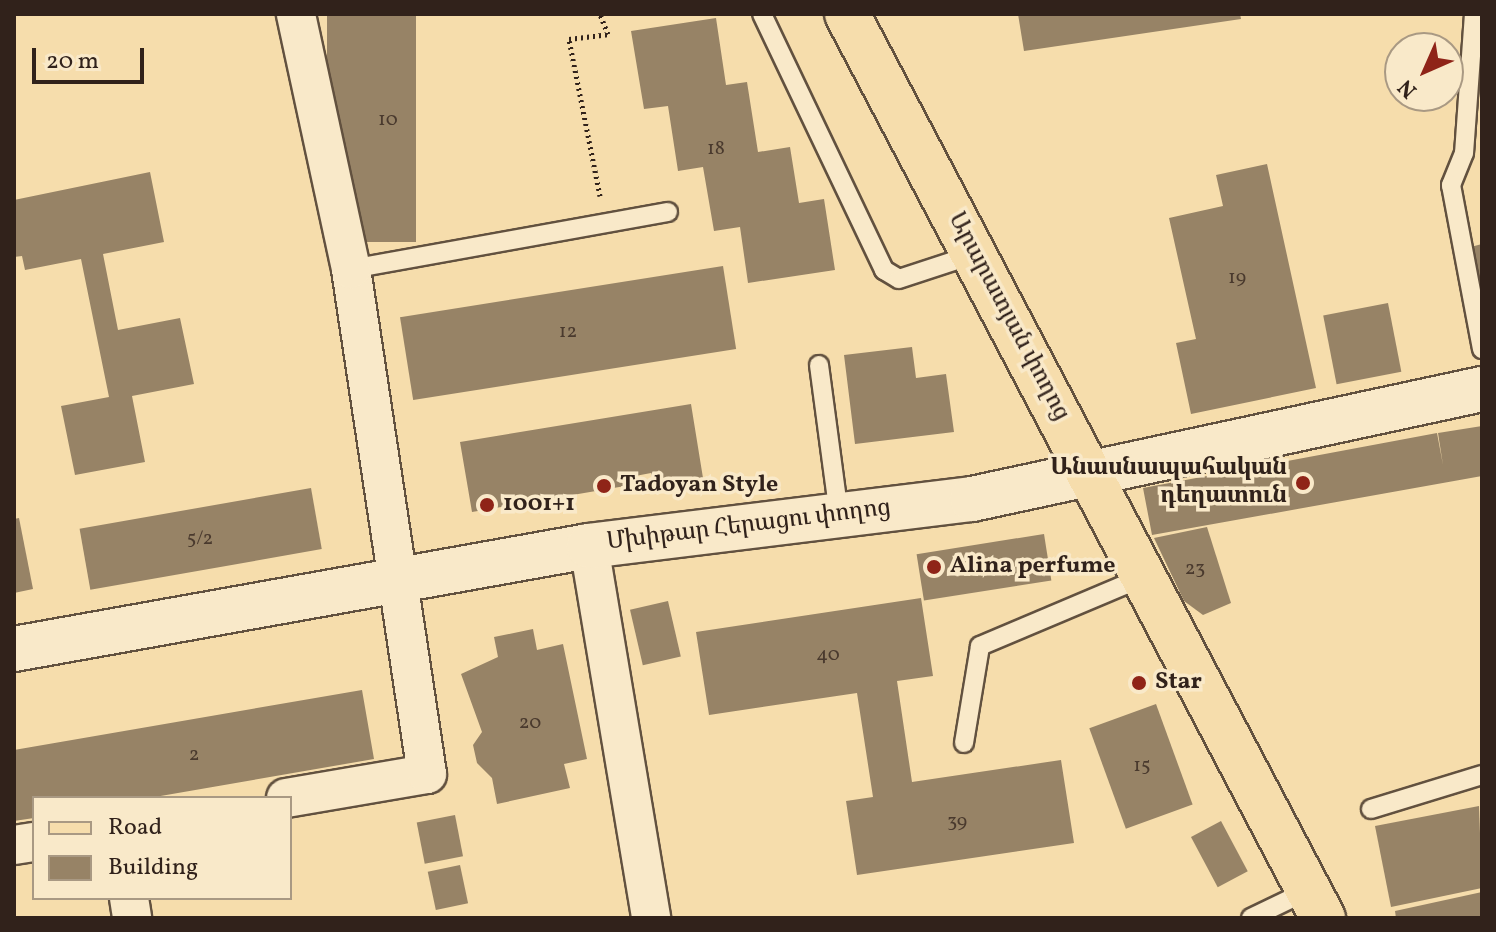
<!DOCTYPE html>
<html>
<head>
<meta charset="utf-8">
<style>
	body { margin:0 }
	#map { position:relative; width:1496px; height:932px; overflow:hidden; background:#f6ddac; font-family:Vollkorn,"Noto Serif Armenian",serif }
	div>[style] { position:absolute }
	.building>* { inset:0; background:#978366; transform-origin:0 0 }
	.path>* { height:5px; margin-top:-2.5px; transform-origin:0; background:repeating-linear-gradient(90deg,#31221b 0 2px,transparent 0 6px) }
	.roads { filter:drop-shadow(2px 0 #62513f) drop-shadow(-2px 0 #62513f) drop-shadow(0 2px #62513f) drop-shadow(0 -2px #62513f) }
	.lane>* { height:18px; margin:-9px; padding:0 9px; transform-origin:9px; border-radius:9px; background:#f9e9c9 }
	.street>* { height:38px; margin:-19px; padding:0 19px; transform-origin:19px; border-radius:19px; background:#f9e9c9 }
	.secondary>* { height:44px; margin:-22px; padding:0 22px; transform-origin:22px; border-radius:22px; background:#f9e9c9 }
	.primary>* { height:44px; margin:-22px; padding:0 22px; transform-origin:22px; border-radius:22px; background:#f6ddac }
	.dots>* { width:22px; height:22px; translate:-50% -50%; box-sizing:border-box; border:4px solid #f9e9c9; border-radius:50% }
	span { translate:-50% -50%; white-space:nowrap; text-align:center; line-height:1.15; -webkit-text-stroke:7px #f9e9c9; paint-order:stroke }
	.number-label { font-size:20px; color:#4a3a2e }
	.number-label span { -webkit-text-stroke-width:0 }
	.street-label { font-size:24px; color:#31221b }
	.poi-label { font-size:24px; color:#31221b; font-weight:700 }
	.right { translate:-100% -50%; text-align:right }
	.left { translate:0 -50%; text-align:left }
	.frame { position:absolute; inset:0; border:16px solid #31221b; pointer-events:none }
	.legend { position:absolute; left:32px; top:796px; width:260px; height:104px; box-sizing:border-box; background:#f9e9c9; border:2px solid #a99983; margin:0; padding:10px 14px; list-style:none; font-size:24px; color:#31221b }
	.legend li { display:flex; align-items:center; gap:16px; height:40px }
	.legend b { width:40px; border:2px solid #a99983 }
	.north { position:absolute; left:1384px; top:32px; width:80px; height:80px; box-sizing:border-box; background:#f9e9c9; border:2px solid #a99983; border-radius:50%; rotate:225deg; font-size:22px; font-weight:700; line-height:32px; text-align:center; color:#31221b }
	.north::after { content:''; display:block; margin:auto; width:28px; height:36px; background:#8f2418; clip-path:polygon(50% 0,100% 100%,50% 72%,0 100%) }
	.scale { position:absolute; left:32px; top:48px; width:112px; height:36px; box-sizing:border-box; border:4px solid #31221b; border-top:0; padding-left:10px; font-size:24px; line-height:28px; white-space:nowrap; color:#31221b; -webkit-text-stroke:6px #f9e9c9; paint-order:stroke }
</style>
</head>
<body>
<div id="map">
	<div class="building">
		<i style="left:327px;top:14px;width:89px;height:228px"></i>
		<i style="clip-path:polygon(1018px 14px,1240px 14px,1241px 19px,1024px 51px)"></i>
		<i style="clip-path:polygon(716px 18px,726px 85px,747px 82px,758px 152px,790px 147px,799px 203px,824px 199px,835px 270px,748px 283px,740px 227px,714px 231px,703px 167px,678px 171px,668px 106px,644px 109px,631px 31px)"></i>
		<i style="clip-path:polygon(1267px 164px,1316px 388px,1191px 414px,1176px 343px,1196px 339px,1169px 218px,1223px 206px,1216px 175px)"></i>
		<i style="clip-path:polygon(150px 172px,164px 242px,103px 254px,118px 330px,180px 318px,194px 384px,132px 396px,145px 462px,75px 475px,61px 406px,109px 397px,81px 259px,25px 270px,22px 256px,14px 257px,14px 200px)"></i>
		<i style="clip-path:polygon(1482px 244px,1482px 323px,1463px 249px)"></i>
		<i style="left:723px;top:266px;width:84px;height:327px;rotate:81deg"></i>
		<i style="left:1388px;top:303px;width:70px;height:66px;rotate:79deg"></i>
		<i style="clip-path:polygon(912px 347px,916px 378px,946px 374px,954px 432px,855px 444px,844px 355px)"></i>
		<i style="clip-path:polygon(691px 404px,703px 478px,653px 486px,651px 473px,630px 477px,631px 485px,472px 512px,460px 442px)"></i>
		<i style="clip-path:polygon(1482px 426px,1482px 476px,1152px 535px,1143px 488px,1437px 433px,1443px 465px,1438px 433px)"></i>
		<i style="left:311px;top:488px;width:62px;height:235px;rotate:80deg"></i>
		<i style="clip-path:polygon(19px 518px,33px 589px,14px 593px,14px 519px)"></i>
		<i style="clip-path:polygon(1207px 527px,1231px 603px,1203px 615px,1184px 601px,1154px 538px)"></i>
		<i style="left:1044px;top:534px;width:47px;height:129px;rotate:81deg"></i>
		<i style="clip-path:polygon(921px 598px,933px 676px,897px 681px,912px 782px,1061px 760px,1074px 843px,857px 875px,846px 801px,873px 797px,857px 693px,709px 715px,696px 632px)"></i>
		<i style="left:668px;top:601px;width:57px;height:39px;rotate:77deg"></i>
		<i style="clip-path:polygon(533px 629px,537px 650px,563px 644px,587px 759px,564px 764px,570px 788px,497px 804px,492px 778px,477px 763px,473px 745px,482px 732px,461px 674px,498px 657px,494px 637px)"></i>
		<i style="clip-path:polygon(362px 690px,374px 759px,149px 798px,34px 798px,34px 818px,14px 821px,14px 750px)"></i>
		<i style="left:1156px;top:704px;width:107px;height:71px;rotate:70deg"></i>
		<i style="clip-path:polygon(1479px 806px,1482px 888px,1391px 907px,1375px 826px)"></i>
		<i style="left:455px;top:815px;width:42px;height:39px;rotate:79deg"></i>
		<i style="left:1221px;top:821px;width:57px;height:34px;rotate:62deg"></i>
		<i style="left:460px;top:865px;width:39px;height:33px;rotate:78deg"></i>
		<i style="clip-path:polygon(1482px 892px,1482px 918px,1396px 918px,1395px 911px)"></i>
	</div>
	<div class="path">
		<i style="left:600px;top:196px;width:160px;rotate:-101.2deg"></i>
		<i style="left:569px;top:39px;width:39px;rotate:-7deg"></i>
		<i style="left:608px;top:34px;width:22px;rotate:-112deg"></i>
	</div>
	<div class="roads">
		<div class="lane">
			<i style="left:762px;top:14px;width:284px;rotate:64.5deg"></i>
			<i style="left:884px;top:270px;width:17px;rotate:31deg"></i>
			<i style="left:899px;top:279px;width:80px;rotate:-18.2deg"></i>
			<i style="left:1474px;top:14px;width:139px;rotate:94.1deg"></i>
			<i style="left:1464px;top:153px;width:35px;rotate:112deg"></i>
			<i style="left:1451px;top:185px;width:167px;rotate:79.3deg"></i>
			<i style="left:351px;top:269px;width:322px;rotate:-10.2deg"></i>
			<i style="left:819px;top:365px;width:151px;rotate:82.4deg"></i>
			<i style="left:964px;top:743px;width:98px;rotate:-80.6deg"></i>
			<i style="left:980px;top:646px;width:177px;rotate:-22.9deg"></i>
			<i style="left:1371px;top:809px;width:116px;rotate:-17deg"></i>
			<i style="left:1251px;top:918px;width:64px;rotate:-25.8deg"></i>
		</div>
		<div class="street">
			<i style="left:589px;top:546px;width:377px;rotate:80.5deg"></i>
			<i style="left:286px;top:798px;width:143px;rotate:-9.7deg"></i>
			<i style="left:427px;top:774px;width:511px;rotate:-98.56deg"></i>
			<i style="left:351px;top:269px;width:261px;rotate:-102.2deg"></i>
			<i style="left:14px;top:845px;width:20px;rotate:-9deg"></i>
			<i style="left:129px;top:898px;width:20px;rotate:81deg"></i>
		</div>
		<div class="secondary">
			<i style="left:14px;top:649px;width:584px;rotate:-10.16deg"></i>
			<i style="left:589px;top:546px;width:386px;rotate:-7deg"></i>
			<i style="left:972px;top:499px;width:522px;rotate:-12.17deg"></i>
		</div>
		<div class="primary">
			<i style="left:847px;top:14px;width:1022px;rotate:62.23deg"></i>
		</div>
	</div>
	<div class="dots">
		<i style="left:1303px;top:483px;background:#8f2418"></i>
		<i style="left:604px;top:486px;background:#8f2418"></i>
		<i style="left:487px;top:505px;background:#8f2418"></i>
		<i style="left:934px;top:567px;background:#8f2418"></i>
		<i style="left:1139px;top:683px;background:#8f2418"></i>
	</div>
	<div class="number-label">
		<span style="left:388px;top:120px">10</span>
		<span style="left:716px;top:149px">18</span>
		<span style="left:1237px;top:278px">19</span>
		<span style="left:568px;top:332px">12</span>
		<span style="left:200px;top:539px">5/2</span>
		<span style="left:1195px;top:569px">23</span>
		<span style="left:828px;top:655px">40</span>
		<span style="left:530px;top:723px">20</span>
		<span style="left:194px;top:755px">2</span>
		<span style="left:1142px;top:766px">15</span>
		<span style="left:957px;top:822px">39</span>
	</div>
	<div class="street-label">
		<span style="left:1008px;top:317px;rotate:62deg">Արարատյան փողոց</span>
		<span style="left:749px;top:526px;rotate:-7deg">Մխիթար Հերացու փողոց</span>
	</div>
	<div class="poi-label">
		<span class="right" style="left:1287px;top:483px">Անասնապահական<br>դեղատուն</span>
		<span class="left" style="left:620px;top:486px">Tadoyan Style</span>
		<span class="left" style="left:503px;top:505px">1001+1</span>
		<span class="left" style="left:950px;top:567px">Alina perfume</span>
		<span class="left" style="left:1155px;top:683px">Star</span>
	</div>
	<div class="frame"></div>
	<ul class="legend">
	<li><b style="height:10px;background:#f6ddac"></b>Road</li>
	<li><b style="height:22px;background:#978366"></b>Building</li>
	</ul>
	<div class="north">N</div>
	<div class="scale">20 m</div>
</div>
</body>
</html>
